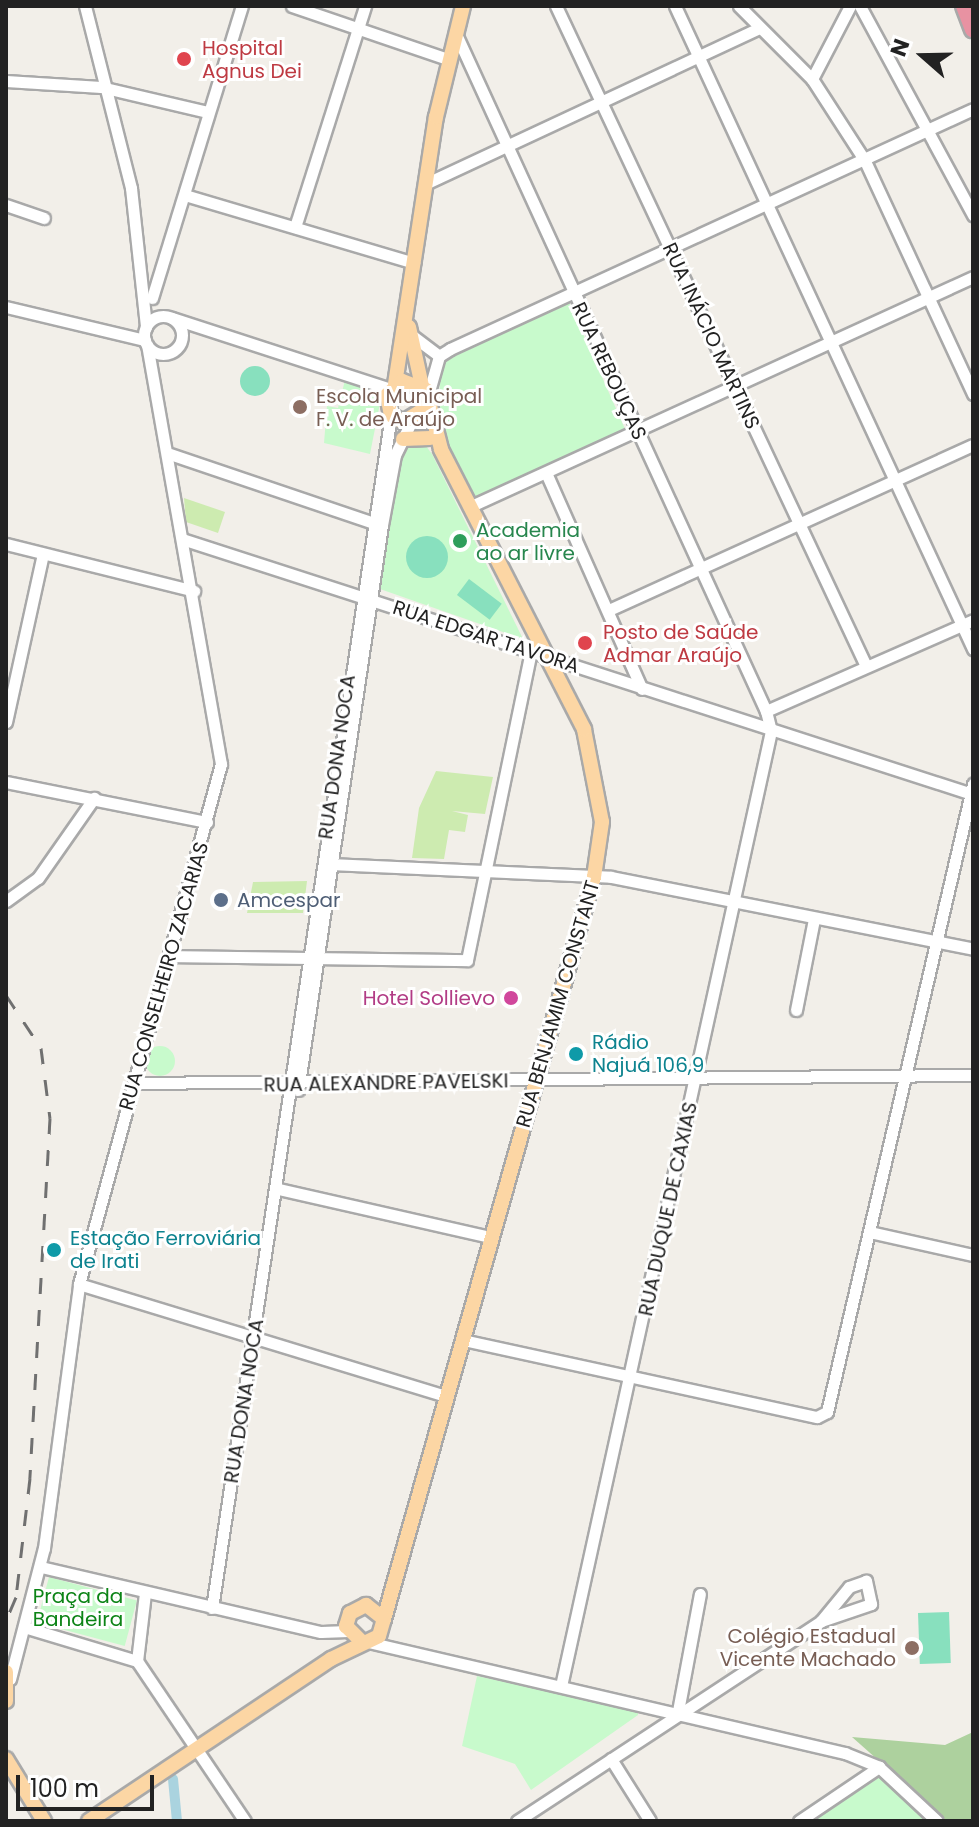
<!DOCTYPE html>
<html>
<head>
<meta charset="utf-8">
<style>
	body { margin:0 }
	#map { position:relative; width:979px; height:1827px; overflow:hidden; background:#f2efe9; font-family:Poppins,sans-serif }
	div>[style] { position:absolute }
	.grass>* { inset:0; background:#cdebb0 }
	.forest>* { inset:0; background:#add19e }
	.park>* { inset:0; background:#c8facc; transform-origin:0 0 }
	.round { border-radius:50% }
	.pitch>* { inset:0; background:#88e0be; transform-origin:0 0 }
	.canal>* { height:10px; margin:-5px; padding:0 5px; transform-origin:5px; border-radius:5px; background:#aad3df }
	.roads { filter:drop-shadow(2px 0 #a9a9a9) drop-shadow(-2px 0 #a9a9a9) drop-shadow(0 2px #a9a9a9) drop-shadow(0 -2px #a9a9a9) }
	.minor>* { height:11px; margin:-5.5px; padding:0 5.5px; transform-origin:5.5px; border-radius:5.5px; background:#fff }
	.minor>.ring { margin:-5.5px; padding:0; box-sizing:content-box; background:none; border:11px solid #fff; border-radius:50% }
	.major>* { height:14px; margin:-7px; padding:0 7px; transform-origin:7px; border-radius:7px; background:#fcd6a4 }
	.highway>* { height:16px; margin:-8px; padding:0 8px; transform-origin:8px; border-radius:8px; background:#e892a2 }
	.rail>* { height:3px; margin-top:-1.5px; transform-origin:0; background:repeating-linear-gradient(90deg,#707070 0 16px,transparent 0 32px) }
	.dots>* { width:22px; height:22px; translate:-50% -50%; box-sizing:border-box; border:4px solid #fff; border-radius:50% }
	span { translate:-50% -50%; white-space:nowrap; text-align:center; line-height:1.15; -webkit-text-stroke:6px #fff; paint-order:stroke }
	.health-label { font-size:20px; color:#be3a42 }
	.left { translate:0 -50%; text-align:left }
	.street-label { font-size:20px; color:#222 }
	.education-label { font-size:20px; color:#785e54 }
	.right { translate:-100% -50%; text-align:right }
	.leisure-label { font-size:20px; color:#27864d }
	.service-label { font-size:20px; color:#4e5e75 }
	.hotel-label { font-size:20px; color:#b23c85 }
	.culture-label { font-size:20px; color:#0d838f }
	.park-label { font-size:20px; color:#0c8416 }
	.frame { position:absolute; inset:0; border:8px solid #222; pointer-events:none }
	.north { position:absolute; left:883px; top:16px; width:80px; height:80px; -webkit-text-stroke:6px #fff; paint-order:stroke; rotate:290deg; font-size:22px; font-weight:700; line-height:32px; text-align:center; color:#222 }
	.north::after { content:''; display:block; margin:auto; width:28px; height:36px; background:#222; clip-path:polygon(50% 0,100% 100%,50% 72%,0 100%) }
	.scale { position:absolute; left:16px; top:1775px; width:138px; height:36px; box-sizing:border-box; border:4px solid #222; border-top:0; padding-left:10px; font-size:24px; line-height:28px; white-space:nowrap; color:#222; -webkit-text-stroke:6px #fff; paint-order:stroke }
</style>
</head>
<body>
<div id="map">
	<div class="grass">
		<i style="clip-path:polygon(184px 498px,225px 512px,218px 533px,186px 522px)"></i>
		<i style="clip-path:polygon(436px 771px,493px 777px,485px 814px,452px 811px,468px 815px,465px 832px,449px 830px,444px 859px,412px 858px,419px 808px)"></i>
		<i style="clip-path:polygon(307px 881px,303px 913px,247px 913px,253px 882px)"></i>
	</div>
	<div class="forest">
		<i style="clip-path:polygon(973px 1732px,973px 1821px,947px 1821px,852px 1737px,945px 1745px)"></i>
	</div>
	<div class="park">
		<i style="clip-path:polygon(569px 302px,625px 429px,469px 500px,441px 433px,439px 363px)"></i>
		<i style="clip-path:polygon(345px 380px,383px 388px,370px 454px,324px 443px,327px 406px,338px 408px)"></i>
		<i style="clip-path:polygon(423px 442px,432px 454px,523px 639px,380px 589px,395px 466px,402px 445px)"></i>
		<i class="round" style="left:145px;top:1046px;width:30px;height:30px"></i>
		<i style="left:49px;top:1577px;width:91px;height:47px;rotate:15deg"></i>
		<i style="clip-path:polygon(477px 1676px,638px 1710px,638px 1715px,531px 1790px,515px 1764px,462px 1746px)"></i>
		<i style="clip-path:polygon(882px 1776px,933px 1821px,808px 1821px,847px 1795px)"></i>
	</div>
	<div class="pitch">
		<i class="round" style="left:240px;top:366px;width:30px;height:30px"></i>
		<i class="round" style="left:406px;top:536px;width:42px;height:42px"></i>
		<i style="left:469px;top:579px;width:41px;height:20px;rotate:37deg"></i>
		<i style="left:949px;top:1612px;width:51px;height:31px;rotate:88deg"></i>
	</div>
	<div class="canal">
		<i style="left:173px;top:1779px;width:42px;rotate:84.6deg"></i>
	</div>
	<div class="roads">
		<div class="minor">
			<i style="left:85px;top:6px;width:188px;rotate:75.8deg"></i>
			<i style="left:131px;top:188px;width:140px;rotate:83.8deg"></i>
			<i style="left:292px;top:6px;width:165px;rotate:18.8deg"></i>
			<i style="left:556px;top:6px;width:729px;rotate:64.84deg"></i>
			<i style="left:675px;top:6px;width:709px;rotate:65.13deg"></i>
			<i style="left:739px;top:6px;width:103px;rotate:45deg"></i>
			<i style="left:812px;top:79px;width:98px;rotate:57.1deg"></i>
			<i style="left:865px;top:161px;width:257px;rotate:65.1deg"></i>
			<i style="left:860px;top:6px;width:238px;rotate:61.6deg"></i>
			<i style="left:456px;top:34px;width:745px;rotate:65.4deg"></i>
			<i style="left:812px;top:79px;width:82px;rotate:-62.5deg"></i>
			<i style="left:6px;top:81px;width:95px;rotate:3.6deg"></i>
			<i style="left:101px;top:87px;width:110px;rotate:13.2deg"></i>
			<i style="left:427px;top:183px;width:366px;rotate:-25deg"></i>
			<i style="left:185px;top:195px;width:239px;rotate:16.5deg"></i>
			<i style="left:6px;top:205px;width:40px;rotate:18.9deg"></i>
			<i style="left:295px;top:227px;width:232px;rotate:-72.4deg"></i>
			<i style="left:152px;top:298px;width:306px;rotate:-72.9deg"></i>
			<i style="left:6px;top:307px;width:143px;rotate:13.4deg"></i>
			<i class="ring" style="left:144px;top:316px;width:27px;height:27px"></i>
			<i style="left:172px;top:318px;width:229px;rotate:18deg"></i>
			<i style="left:410px;top:334px;width:36px;rotate:37deg"></i>
			<i style="left:428px;top:395px;width:41px;rotate:-74.2deg"></i>
			<i style="left:439px;top:356px;width:13px;rotate:-32deg"></i>
			<i style="left:450px;top:349px;width:575px;rotate:-24.65deg"></i>
			<i style="left:170px;top:454px;width:215px;rotate:18.7deg"></i>
			<i style="left:547px;top:475px;width:234px;rotate:66.1deg"></i>
			<i style="left:469px;top:507px;width:554px;rotate:-24.53deg"></i>
			<i style="left:182px;top:539px;width:830px;rotate:17.89deg"></i>
			<i style="left:6px;top:544px;width:194px;rotate:14deg"></i>
			<i style="left:611px;top:609px;width:397px;rotate:-24.4deg"></i>
			<i style="left:6px;top:722px;width:172px;rotate:-77.6deg"></i>
			<i style="left:6px;top:782px;width:205px;rotate:11.3deg"></i>
			<i style="left:330px;top:864px;width:281px;rotate:2.6deg"></i>
			<i style="left:611px;top:877px;width:369px;rotate:11.2deg"></i>
			<i style="left:6px;top:901px;width:39px;rotate:-36deg"></i>
			<i style="left:38px;top:878px;width:98px;rotate:-55deg"></i>
			<i style="left:170px;top:956px;width:297px;rotate:0.8deg"></i>
			<i style="left:467px;top:960px;width:316px;rotate:-78.3deg"></i>
			<i style="left:796px;top:1010px;width:93px;rotate:-78.8deg"></i>
			<i style="left:134px;top:1083px;width:839px;rotate:-0.55deg"></i>
			<i style="left:298px;top:1090px;width:571px;rotate:-81.54deg"></i>
			<i style="left:382px;top:525px;width:71px;rotate:-79.5deg"></i>
			<i style="left:395px;top:455px;width:37px;rotate:-64deg"></i>
			<i style="left:279px;top:1189px;width:217px;rotate:12.8deg"></i>
			<i style="left:870px;top:1232px;width:106px;rotate:12.6deg"></i>
			<i style="left:79px;top:1284px;width:383px;rotate:17deg"></i>
			<i style="left:463px;top:1340px;width:362px;rotate:12.3deg"></i>
			<i style="left:817px;top:1417px;width:11px;rotate:-27deg"></i>
			<i style="left:827px;top:1412px;width:645px;rotate:-76.91deg"></i>
			<i style="left:41px;top:1567px;width:287px;rotate:13.1deg"></i>
			<i style="left:321px;top:1632px;width:27px;rotate:-2deg"></i>
			<i style="left:145px;top:1593px;width:68px;rotate:96.7deg"></i>
			<i style="left:137px;top:1661px;width:193px;rotate:56deg"></i>
			<i style="left:212px;top:1608px;width:1206px;rotate:-81.47deg"></i>
			<i style="left:24px;top:1627px;width:118px;rotate:16.7deg"></i>
			<i style="left:368px;top:1642px;width:490px;rotate:13.1deg"></i>
			<i style="left:845px;top:1753px;width:37px;rotate:22deg"></i>
			<i style="left:879px;top:1767px;width:79px;rotate:43deg"></i>
			<i style="left:10px;top:1679px;width:135px;rotate:-75.5deg"></i>
			<i style="left:44px;top:1548px;width:266px;rotate:-82.4deg"></i>
			<i style="left:79px;top:1284px;width:539px;rotate:-74.73deg"></i>
			<i style="left:221px;top:764px;width:425px;rotate:-100deg"></i>
			<i style="left:561px;top:1686px;width:978px;rotate:-77.6deg"></i>
			<i style="left:771px;top:731px;width:21px;rotate:-104deg"></i>
			<i style="left:766px;top:711px;width:226px;rotate:-23.7deg"></i>
			<i style="left:678px;top:1711px;width:119px;rotate:-79.4deg"></i>
			<i style="left:611px;top:1759px;width:73px;rotate:57.8deg"></i>
			<i style="left:517px;top:1821px;width:364px;rotate:-33.3deg"></i>
			<i style="left:821px;top:1621px;width:53px;rotate:-18.8deg"></i>
			<i style="left:871px;top:1604px;width:24px;rotate:-102deg"></i>
			<i style="left:866px;top:1581px;width:18px;rotate:161deg"></i>
			<i style="left:849px;top:1587px;width:44px;rotate:129.5deg"></i>
			<i style="left:799px;top:1821px;width:97px;rotate:-34deg"></i>
		</div>
		<div class="major">
			<i style="left:409px;top:327px;width:60px;rotate:77.6deg"></i>
			<i style="left:395px;top:384px;width:270px;rotate:-81.3deg"></i>
			<i style="left:436px;top:117px;width:114px;rotate:-76.3deg"></i>
			<i style="left:403px;top:439px;width:27px;rotate:-2deg"></i>
			<i style="left:384px;top:1619px;width:771px;rotate:-74.2deg"></i>
			<i style="left:594px;top:877px;width:56px;rotate:-81.7deg"></i>
			<i style="left:602px;top:822px;width:95px;rotate:-101deg"></i>
			<i style="left:584px;top:729px;width:314px;rotate:-117.1deg"></i>
			<i style="left:441px;top:449px;width:61px;rotate:-104.3deg"></i>
			<i style="left:426px;top:390px;width:26px;rotate:-159deg"></i>
			<i style="left:402px;top:381px;width:21px;rotate:137deg"></i>
			<i style="left:387px;top:395px;width:20px;rotate:79deg"></i>
			<i style="left:391px;top:415px;width:14px;rotate:30deg"></i>
			<i style="left:403px;top:422px;width:29px;rotate:-31deg"></i>
			<i style="left:6px;top:1672px;width:29px;rotate:90deg"></i>
			<i style="left:6px;top:1759px;width:73px;rotate:58.5deg"></i>
			<i style="left:89px;top:1821px;width:291px;rotate:-33.8deg"></i>
			<i style="left:331px;top:1659px;width:53px;rotate:-25.6deg"></i>
			<i style="left:379px;top:1636px;width:18px;rotate:-74deg"></i>
			<i style="left:384px;top:1619px;width:23px;rotate:-142deg"></i>
			<i style="left:366px;top:1605px;width:18px;rotate:153deg"></i>
			<i style="left:350px;top:1613px;width:14px;rotate:107deg"></i>
			<i style="left:346px;top:1626px;width:23px;rotate:45deg"></i>
		</div>
		<div class="highway">
			<i style="left:964px;top:6px;width:25px;rotate:69deg"></i>
		</div>
	</div>
	<div class="rail">
		<i style="left:6px;top:995px;width:64px;rotate:56.6deg"></i>
		<i style="left:41px;top:1048px;width:71px;rotate:82.7deg"></i>
		<i style="left:50px;top:1118px;width:361px;rotate:93.2deg"></i>
		<i style="left:30px;top:1478px;width:120px;rotate:96.7deg"></i>
		<i style="left:16px;top:1597px;width:26px;rotate:113deg"></i>
	</div>
	<div class="dots">
		<i style="left:184px;top:59px;background:#e0444e"></i>
		<i style="left:300px;top:407px;background:#8d6e63"></i>
		<i style="left:460px;top:541px;background:#2e9e5b"></i>
		<i style="left:585px;top:643px;background:#e0444e"></i>
		<i style="left:221px;top:900px;background:#5c6f8a"></i>
		<i style="left:511px;top:998px;background:#d1479c"></i>
		<i style="left:576px;top:1054px;background:#0f9aa8"></i>
		<i style="left:54px;top:1250px;background:#0f9aa8"></i>
		<i style="left:912px;top:1648px;background:#8d6e63"></i>
	</div>
	<div class="health-label">
		<span class="left" style="left:202px;top:60px">Hospital<br>Agnus Dei</span>
		<span class="left" style="left:603px;top:644px">Posto de Saúde<br>Admar Araújo</span>
	</div>
	<div class="street-label">
		<span style="left:711px;top:336px;rotate:65deg">RUA INÁCIO MARTINS</span>
		<span style="left:609px;top:371px;rotate:65deg">RUA REBOUÇAS</span>
		<span style="left:486px;top:637px;rotate:18deg">RUA EDGAR TAVORA</span>
		<span style="left:337px;top:757px;rotate:-82deg">RUA DONA NOCA</span>
		<span style="left:164px;top:976px;rotate:-74deg">RUA CONSELHEIRO ZACARIAS</span>
		<span style="left:558px;top:1004px;rotate:-74deg">RUA BENJAMIM CONSTANT</span>
		<span style="left:386px;top:1083px;rotate:-1deg">RUA ALEXANDRE PAVELSKI</span>
		<span style="left:668px;top:1209px;rotate:-78deg">RUA DUQUE DE CAXIAS</span>
		<span style="left:244px;top:1401px;rotate:-81deg">RUA DONA NOCA</span>
	</div>
	<div class="education-label">
		<span class="left" style="left:316px;top:408px">Escola Municipal<br>F. V. de Araújo</span>
		<span class="right" style="left:896px;top:1648px">Colégio Estadual<br>Vicente Machado</span>
	</div>
	<div class="leisure-label">
		<span class="left" style="left:476px;top:542px">Academia<br>ao ar livre</span>
	</div>
	<div class="service-label">
		<span class="left" style="left:237px;top:900px">Amcespar</span>
	</div>
	<div class="hotel-label">
		<span class="right" style="left:495px;top:998px">Hotel Sollievo</span>
	</div>
	<div class="culture-label">
		<span class="left" style="left:592px;top:1054px">Rádio<br>Najuá 106,9</span>
		<span class="left" style="left:70px;top:1250px">Estação Ferroviária<br>de Irati</span>
	</div>
	<div class="park-label">
		<span style="left:78px;top:1608px">Praça da<br>Bandeira</span>
	</div>
	<div class="frame"></div>
	<div class="north">N</div>
	<div class="scale">100 m</div>
</div>
</body>
</html>
